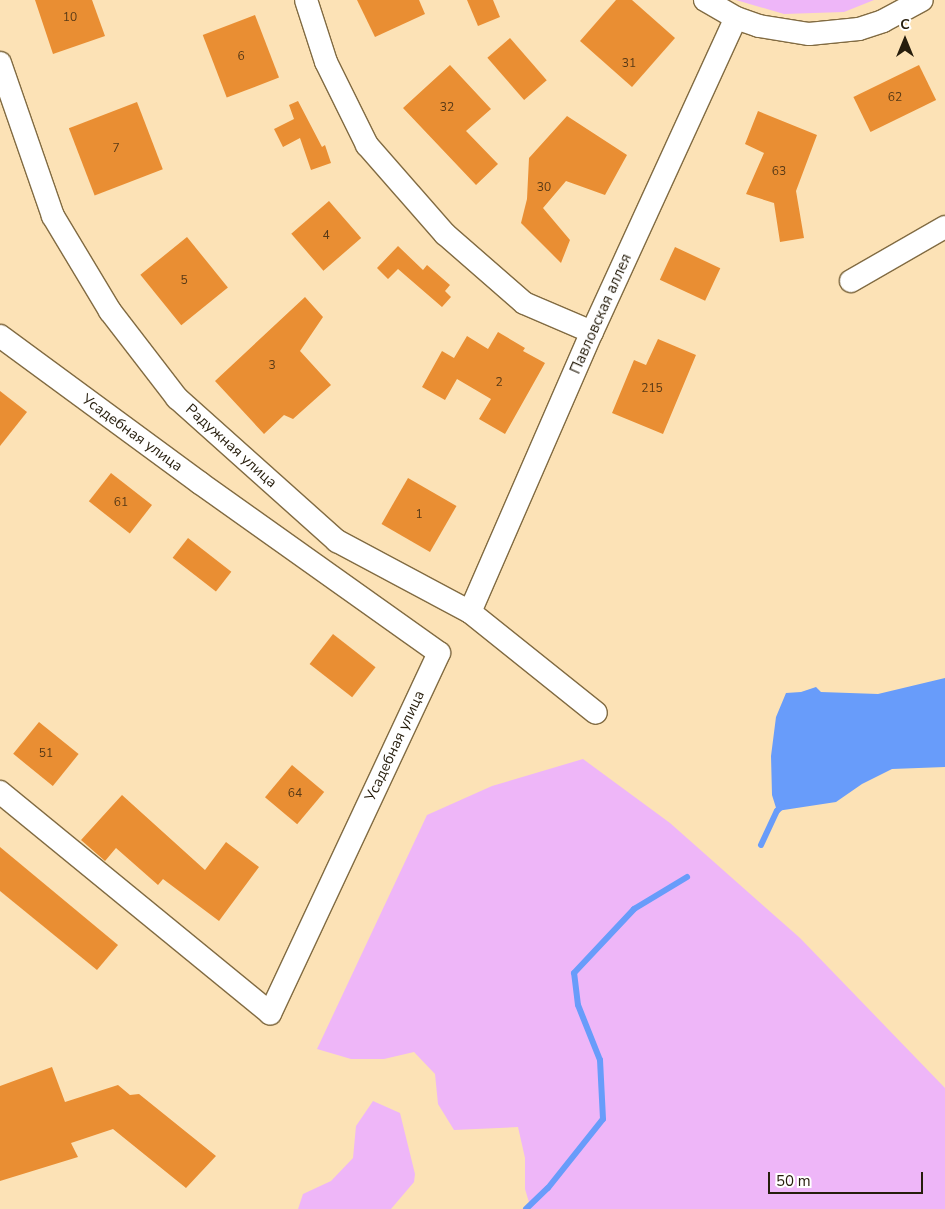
<!DOCTYPE html>
<html>
<head>
<meta charset="utf-8">
<style>
	body { margin:0 }
	#map { position:relative; width:945px; height:1209px; overflow:hidden; background:#fce2b6; font-family:"Nunito Sans",sans-serif }
	div>[style] { position:absolute }
	.green>* { inset:0; background:#eeb6f8 }
	.water>* { inset:0; background:#689cfa }
	.stream>* { height:6px; margin:-3px; padding:0 3px; transform-origin:3px; border-radius:3px; background:#689cfa }
	.building>* { inset:0; background:#e98e33; transform-origin:0 0 }
	.roads { filter:drop-shadow(1px 0 #816b42) drop-shadow(-1px 0 #816b42) drop-shadow(0 1px #816b42) drop-shadow(0 -1px #816b42) }
	.minor>* { height:22px; margin:-11px; padding:0 11px; transform-origin:11px; border-radius:11px; background:#fff }
	span { translate:-50% -50%; white-space:nowrap; text-align:center; line-height:1.15; -webkit-text-stroke:4.5px #fff; paint-order:stroke }
	.number-label { font-size:12px; color:#573916 }
	.number-label span { -webkit-text-stroke-width:0 }
	.street-label { font-size:15px; color:#261d0c }
	.north { position:absolute; left:880px; top:15px; width:50px; height:50px; -webkit-text-stroke:4px #fff; paint-order:stroke; rotate:0deg; font-size:14px; font-weight:700; line-height:20px; text-align:center; color:#261d0c }
	.north::after { content:''; display:block; margin:auto; width:18px; height:22px; background:#261d0c; clip-path:polygon(50% 0,100% 100%,50% 72%,0 100%) }
	.scale { position:absolute; left:768px; top:1172px; width:155px; height:22px; box-sizing:border-box; border:2px solid #261d0c; border-top:0; padding-left:6px; font-size:15px; line-height:18px; white-space:nowrap; color:#261d0c; -webkit-text-stroke:4px #fff; paint-order:stroke }
</style>
</head>
<body>
<div id="map">
	<div class="green">
		<i style="clip-path:polygon(736px 0,874px 0,844px 12px,784px 14px)"></i>
		<i style="clip-path:polygon(583px 759px,670px 823px,800px 938px,945px 1088px,945px 1209px,531px 1209px,525px 1189px,525px 1158px,518px 1127px,454px 1130px,438px 1104px,435px 1074px,414px 1052px,384px 1059px,351px 1059px,317px 1049px,427px 815px,492px 786px)"></i>
		<i style="clip-path:polygon(373px 1101px,400px 1113px,415px 1174px,414px 1182px,391px 1209px,298px 1209px,303px 1194px,331px 1181px,353px 1158px,356px 1126px)"></i>
	</div>
	<div class="water">
		<i style="clip-path:polygon(945px 678px,945px 767px,892px 769px,862px 784px,836px 802px,777px 811px,772px 795px,771px 756px,776px 717px,786px 693px,801px 692px,816px 687px,821px 692px,878px 694px)"></i>
	</div>
	<div class="stream">
		<i style="left:761px;top:845px;width:38px;rotate:-65deg"></i>
		<i style="left:777px;top:811px;width:7px;rotate:-45deg"></i>
		<i style="left:526px;top:1209px;width:30px;rotate:-44deg"></i>
		<i style="left:548px;top:1188px;width:88px;rotate:-51.4deg"></i>
		<i style="left:603px;top:1119px;width:59px;rotate:-92.9deg"></i>
		<i style="left:600px;top:1060px;width:59px;rotate:-111.8deg"></i>
		<i style="left:578px;top:1005px;width:32px;rotate:-97deg"></i>
		<i style="left:574px;top:973px;width:88px;rotate:-46.8deg"></i>
		<i style="left:634px;top:909px;width:62px;rotate:-31.1deg"></i>
	</div>
	<div class="building">
		<i style="clip-path:polygon(35px 0,92px 0,105px 36px,53px 54px)"></i>
		<i style="clip-path:polygon(357px 0,419px 0,425px 14px,375px 37px)"></i>
		<i style="clip-path:polygon(467px 0,493px 0,500px 17px,478px 26px)"></i>
		<i style="clip-path:polygon(616px 0,632px 0,675px 38px,632px 87px,580px 41px)"></i>
		<i style="left:255px;top:15px;width:67px;height:56px;rotate:69deg"></i>
		<i style="left:510px;top:38px;width:56px;height:30px;rotate:49deg"></i>
		<i style="clip-path:polygon(450px 65px,491px 109px,466px 131px,498px 164px,476px 185px,403px 108px)"></i>
		<i style="left:919px;top:65px;width:39px;height:73px;rotate:64deg"></i>
		<i style="clip-path:polygon(298px 101px,322px 147px,325px 145px,331px 163px,311px 170px,300px 138px,283px 147px,274px 129px,294px 119px,289px 105px)"></i>
		<i style="left:137px;top:102px;width:72px;height:73px;rotate:69deg"></i>
		<i style="clip-path:polygon(758px 111px,817px 135px,796px 191px,804px 238px,780px 242px,774px 203px,746px 194px,764px 153px,745px 144px)"></i>
		<i style="clip-path:polygon(567px 116px,627px 155px,605px 195px,566px 181px,543px 208px,570px 240px,561px 263px,521px 223px,527px 199px,529px 158px)"></i>
		<i style="left:329px;top:201px;width:49px;height:50px;rotate:49deg"></i>
		<i style="left:187px;top:237px;width:65px;height:60px;rotate:51deg"></i>
		<i style="clip-path:polygon(398px 246px,423px 270px,427px 265px,450px 285px,445px 291px,451px 297px,442px 307px,398px 269px,388px 279px,377px 268px)"></i>
		<i style="left:675px;top:247px;width:50px;height:36px;rotate:25deg"></i>
		<i style="clip-path:polygon(305px 297px,323px 317px,300px 351px,331px 385px,293px 419px,284px 415px,264px 434px,215px 381px)"></i>
		<i style="clip-path:polygon(498px 332px,525px 348px,523px 351px,545px 363px,505px 434px,479px 419px,491px 399px,457px 379px,445px 400px,422px 387px,442px 351px,454px 358px,467px 336px,488px 349px)"></i>
		<i style="clip-path:polygon(658px 339px,696px 355px,663px 434px,612px 413px,634px 360px,646px 365px)"></i>
		<i style="clip-path:polygon(0 391px,27px 412px,0 446px)"></i>
		<i style="left:111px;top:473px;width:52px;height:36px;rotate:38deg"></i>
		<i style="left:408px;top:478px;width:56px;height:53px;rotate:30deg"></i>
		<i style="left:188px;top:538px;width:55px;height:25px;rotate:38deg"></i>
		<i style="left:333px;top:634px;width:54px;height:38px;rotate:38deg"></i>
		<i style="left:39px;top:722px;width:51px;height:41px;rotate:39deg"></i>
		<i style="left:292px;top:765px;width:42px;height:42px;rotate:40deg"></i>
		<i style="clip-path:polygon(122px 795px,205px 870px,226px 842px,259px 867px,219px 921px,163px 879px,158px 885px,116px 848px,105px 861px,81px 840px)"></i>
		<i style="clip-path:polygon(0 847px,118px 945px,97px 970px,0 891px)"></i>
		<i style="clip-path:polygon(52px 1067px,65px 1102px,118px 1085px,130px 1095px,139px 1094px,216px 1156px,186px 1188px,113px 1129px,71px 1143px,78px 1157px,0 1181px,0 1086px)"></i>
	</div>
	<div class="roads">
		<div class="minor">
			<i style="left:306px;top:0;width:65px;rotate:72.1deg"></i>
			<i style="left:326px;top:62px;width:93px;rotate:63.7deg"></i>
			<i style="left:367px;top:145px;width:118px;rotate:48.8deg"></i>
			<i style="left:445px;top:234px;width:105px;rotate:41.1deg"></i>
			<i style="left:524px;top:303px;width:74px;rotate:23.1deg"></i>
			<i style="left:705px;top:0;width:36px;rotate:30deg"></i>
			<i style="left:736px;top:18px;width:24px;rotate:19deg"></i>
			<i style="left:759px;top:26px;width:51px;rotate:9.1deg"></i>
			<i style="left:809px;top:34px;width:50px;rotate:-5.7deg"></i>
			<i style="left:859px;top:29px;width:25px;rotate:-18deg"></i>
			<i style="left:883px;top:21px;width:44px;rotate:-28.3deg"></i>
			<i style="left:0;top:63px;width:162px;rotate:70.9deg"></i>
			<i style="left:53px;top:216px;width:111px;rotate:59deg"></i>
			<i style="left:110px;top:311px;width:110px;rotate:52.4deg"></i>
			<i style="left:177px;top:398px;width:215px;rotate:41.8deg"></i>
			<i style="left:337px;top:541px;width:151px;rotate:28.1deg"></i>
			<i style="left:470px;top:612px;width:161px;rotate:38.7deg"></i>
			<i style="left:851px;top:281px;width:108px;rotate:-29.9deg"></i>
			<i style="left:0;top:336px;width:248px;rotate:36.3deg"></i>
			<i style="left:200px;top:483px;width:293px;rotate:35.4deg"></i>
			<i style="left:439px;top:653px;width:398px;rotate:115.1deg"></i>
			<i style="left:270px;top:1013px;width:349px;rotate:-140.7deg"></i>
			<i style="left:470px;top:612px;width:305px;rotate:-66.5deg"></i>
			<i style="left:592px;top:332px;width:345px;rotate:-65.4deg"></i>
		</div>
	</div>
	<div class="number-label">
		<span style="left:70px;top:18px">10</span>
		<span style="left:241px;top:57px">6</span>
		<span style="left:629px;top:64px">31</span>
		<span style="left:895px;top:98px">62</span>
		<span style="left:447px;top:108px">32</span>
		<span style="left:116px;top:149px">7</span>
		<span style="left:779px;top:172px">63</span>
		<span style="left:544px;top:188px">30</span>
		<span style="left:326px;top:236px">4</span>
		<span style="left:184px;top:281px">5</span>
		<span style="left:272px;top:366px">3</span>
		<span style="left:499px;top:383px">2</span>
		<span style="left:652px;top:389px">215</span>
		<span style="left:121px;top:503px">61</span>
		<span style="left:419px;top:515px">1</span>
		<span style="left:46px;top:754px">51</span>
		<span style="left:295px;top:794px">64</span>
	</div>
	<div class="street-label">
		<span style="left:601px;top:314px;rotate:-66deg">Павловская аллея</span>
		<span style="left:132px;top:433px;rotate:36deg">Усадебная улица</span>
		<span style="left:231px;top:446px;rotate:42deg">Радужная улица</span>
		<span style="left:395px;top:746px;rotate:-65deg">Усадебная улица</span>
	</div>
	<div class="north">С</div>
	<div class="scale">50 m</div>
</div>
</body>
</html>
